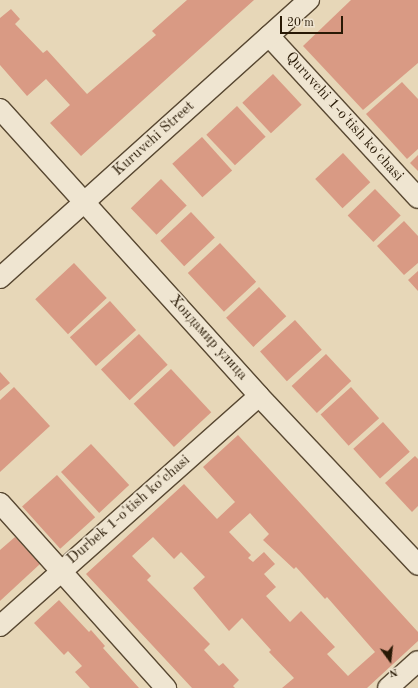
<!DOCTYPE html>
<html>
<head>
<meta charset="utf-8">
<style>
	body { margin:0 }
	#map { position:relative; width:418px; height:688px; overflow:hidden; background:#e7d7b8; font-family:"Old Standard TT",serif }
	div>[style] { position:absolute }
	.building>* { inset:0; background:#d99a84; transform-origin:0 0 }
	.roads { filter:drop-shadow(1px 0 #584832) drop-shadow(-1px 0 #584832) drop-shadow(0 1px #584832) drop-shadow(0 -1px #584832) }
	.minor>* { height:20px; margin:-10px; padding:0 10px; transform-origin:10px; border-radius:10px; background:#efe5d1 }
	span { translate:-50% -50%; white-space:nowrap; text-align:center; line-height:1.15; -webkit-text-stroke:3px #efe5d1; paint-order:stroke }
	.street-label { font-size:15px; color:#281905 }
	.north { position:absolute; left:370px; top:640px; width:40px; height:40px; -webkit-text-stroke:3px #efe5d1; paint-order:stroke; rotate:165deg; font-size:11px; font-weight:700; line-height:16px; text-align:center; color:#281905 }
	.north::after { content:''; display:block; margin:auto; width:14px; height:18px; background:#281905; clip-path:polygon(50% 0,100% 100%,50% 72%,0 100%) }
	.scale { position:absolute; left:280px; top:16px; width:63px; height:18px; box-sizing:border-box; border:2px solid #281905; border-top:0; padding-left:5px; font-size:12px; line-height:14px; white-space:nowrap; color:#281905; -webkit-text-stroke:3px #efe5d1; paint-order:stroke }
</style>
</head>
<body>
<div id="map">
	<div class="building">
		<i style="clip-path:polygon(187px 0,254px 0,81px 156px,50px 123px,70px 105px,46px 79px,27px 96px,0 65px,0 18px,11px 9px,20px 19px,15px 24px,43px 53px,47px 50px,87px 94px,156px 35px,152px 31px)"></i>
		<i style="clip-path:polygon(351px 0,418px 0,418px 63px,363px 110px,303px 46px)"></i>
		<i style="left:273px;top:74px;width:42px;height:42px;rotate:47deg"></i>
		<i style="clip-path:polygon(402px 82px,418px 99px,418px 149px,407px 159px,366px 114px)"></i>
		<i style="left:237px;top:106px;width:42px;height:42px;rotate:47deg"></i>
		<i style="left:202px;top:137px;width:45px;height:40px;rotate:48deg"></i>
		<i style="left:343px;top:153px;width:40px;height:38px;rotate:47deg"></i>
		<i style="clip-path:polygon(418px 155px,418px 171px,410px 163px)"></i>
		<i style="left:161px;top:179px;width:37px;height:42px;rotate:46deg"></i>
		<i style="left:375px;top:189px;width:37px;height:38px;rotate:46deg"></i>
		<i style="left:191px;top:212px;width:35px;height:42px;rotate:47deg"></i>
		<i style="clip-path:polygon(404px 221px,418px 236px,418px 263px,404px 275px,377px 246px)"></i>
		<i style="left:220px;top:243px;width:53px;height:44px;rotate:47deg"></i>
		<i style="left:74px;top:263px;width:48px;height:53px;rotate:47deg"></i>
		<i style="clip-path:polygon(418px 271px,418px 291px,408px 280px)"></i>
		<i style="left:259px;top:287px;width:40px;height:45px;rotate:47deg"></i>
		<i style="left:110px;top:301px;width:39px;height:54px;rotate:48deg"></i>
		<i style="left:295px;top:320px;width:40px;height:47px;rotate:48deg"></i>
		<i style="left:139px;top:334px;width:42px;height:52px;rotate:47deg"></i>
		<i style="left:326px;top:354px;width:37px;height:47px;rotate:47deg"></i>
		<i style="left:171px;top:369px;width:59px;height:51px;rotate:47deg"></i>
		<i style="clip-path:polygon(0 372px,10px 383px,0 391px)"></i>
		<i style="clip-path:polygon(14px 387px,50px 426px,0 472px,0 400px)"></i>
		<i style="left:351px;top:387px;width:42px;height:41px;rotate:48deg"></i>
		<i style="left:383px;top:422px;width:40px;height:40px;rotate:48deg"></i>
		<i style="clip-path:polygon(evenodd,238px 435px,418px 632px,418px 641px,367px 688px,282px 688px,294px 678px,269px 652px,271px 650px,242px 618px,229px 631px,193px 588px,205px 577px,181px 552px,174px 559px,153px 537px,132px 556px,151px 576px,147px 580px,210px 644px,204px 650px,219px 666px,223px 663px,239px 680px,233px 686px,235px 688px,192px 688px,86px 574px,184px 484px,217px 519px,235px 502px,203px 467px,238px 435px,250px 513px,269px 534px,263px 540px,294px 569px,296px 567px,325px 599px,327px 597px,375px 652px,348px 676px,327px 654px,335px 647px,301px 611px,290px 622px,266px 596px,276px 587px,264px 574px,275px 564px,264px 552px,253px 562px,248px 558px,251px 555px,229px 532px,250px 513px)"></i>
		<i style="left:91px;top:444px;width:56px;height:41px;rotate:47deg"></i>
		<i style="clip-path:polygon(415px 456px,418px 459px,418px 506px,412px 512px,385px 483px)"></i>
		<i style="left:57px;top:475px;width:57px;height:47px;rotate:48deg"></i>
		<i style="clip-path:polygon(15px 537px,40px 564px,0 601px,0 550px)"></i>
		<i style="clip-path:polygon(59px 600px,89px 632px,91px 630px,105px 646px,103px 648px,139px 688px,90px 688px,75px 672px,82px 666px,68px 651px,64px 655px,34px 623px)"></i>
	</div>
	<div class="roads">
		<div class="minor">
			<i style="left:269px;top:36px;width:220px;rotate:47.4deg"></i>
			<i style="left:0;top:109px;width:387px;rotate:47.9deg"></i>
			<i style="left:259px;top:396px;width:232px;rotate:46.7deg"></i>
			<i style="left:0;top:278px;width:416px;rotate:-42deg"></i>
			<i style="left:0;top:503px;width:249px;rotate:48.1deg"></i>
			<i style="left:0;top:626px;width:346px;rotate:-41.6deg"></i>
			<i style="left:388px;top:688px;width:40px;rotate:-42deg"></i>
		</div>
	</div>
	<div class="street-label">
		<span style="left:344px;top:117px;rotate:48deg">Quruvchi 1-o'tish ko'chasi</span>
		<span style="left:154px;top:139px;rotate:-42deg">Kuruvchi Street</span>
		<span style="left:208px;top:338px;rotate:48deg">Хондамир улица</span>
		<span style="left:129px;top:510px;rotate:-41deg">Durbek 1-o'tish ko'chasi</span>
	</div>
	<div class="north">N</div>
	<div class="scale">20 m</div>
</div>
</body>
</html>
